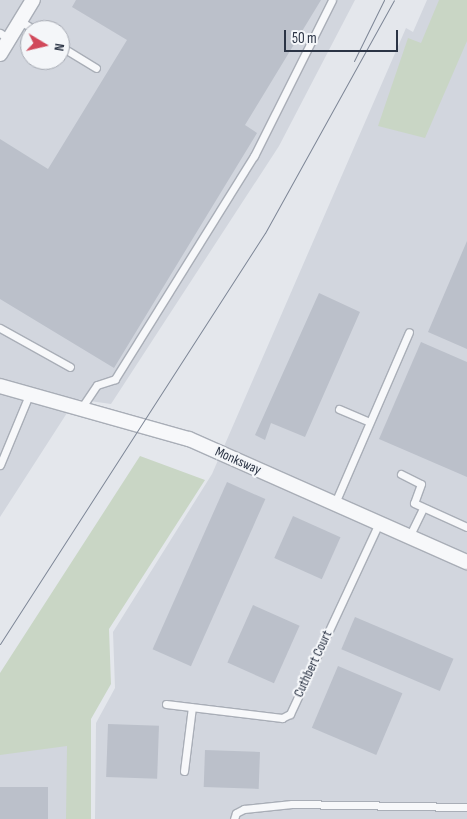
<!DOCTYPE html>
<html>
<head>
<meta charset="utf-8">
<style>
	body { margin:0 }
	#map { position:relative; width:467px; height:819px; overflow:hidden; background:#e4e7ec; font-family:"Sofia Sans Condensed",sans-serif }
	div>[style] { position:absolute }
	.built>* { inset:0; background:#d2d6de; transform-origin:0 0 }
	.green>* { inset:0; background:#c9d6c5 }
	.building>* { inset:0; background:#bbc0ca; transform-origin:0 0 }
	.roads { filter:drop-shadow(1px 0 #a9aeb7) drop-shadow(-1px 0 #a9aeb7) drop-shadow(0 1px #a9aeb7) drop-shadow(0 -1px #a9aeb7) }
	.service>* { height:7px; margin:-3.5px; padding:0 3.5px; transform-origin:3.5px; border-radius:3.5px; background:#f7f8fa }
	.minor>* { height:14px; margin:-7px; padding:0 7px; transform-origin:7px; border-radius:7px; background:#f7f8fa }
	.tram>* { height:1px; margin:-0.5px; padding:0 0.5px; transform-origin:0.5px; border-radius:0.5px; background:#7d8696 }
	span { translate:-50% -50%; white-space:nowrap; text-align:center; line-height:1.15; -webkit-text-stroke:4.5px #f4f6f9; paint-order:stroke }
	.street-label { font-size:14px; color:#2b3445 }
	.north { position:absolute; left:20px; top:20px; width:50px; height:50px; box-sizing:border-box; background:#f4f6f9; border:1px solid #a4a8b1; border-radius:50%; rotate:99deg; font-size:14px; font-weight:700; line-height:20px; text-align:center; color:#2b3445 }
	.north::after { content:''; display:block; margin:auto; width:18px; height:22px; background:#d1495b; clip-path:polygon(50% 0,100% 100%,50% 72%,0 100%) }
	.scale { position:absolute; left:284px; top:30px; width:114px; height:22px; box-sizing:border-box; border:2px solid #2b3445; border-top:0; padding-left:6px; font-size:15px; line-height:18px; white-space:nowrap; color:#2b3445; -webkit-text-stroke:4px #f4f6f9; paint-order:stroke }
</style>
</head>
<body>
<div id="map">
	<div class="built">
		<i style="clip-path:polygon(evenodd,0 0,355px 0,279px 146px,111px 404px,76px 399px,0 517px,0 0,30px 30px,60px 30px,60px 60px,30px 60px,30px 30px)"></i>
		<i style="clip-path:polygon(427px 0,467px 0,467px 819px,95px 819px,96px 723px,115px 688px,113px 632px,212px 474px,406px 28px,413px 32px)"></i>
		<i style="left:67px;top:746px;width:73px;height:68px;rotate:90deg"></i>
	</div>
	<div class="green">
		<i style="clip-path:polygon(439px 0,467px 0,467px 41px,425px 138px,378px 126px,408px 38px,421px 43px)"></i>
		<i style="clip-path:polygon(140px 456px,205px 480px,109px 629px,111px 684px,91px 719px,91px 819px,66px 819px,67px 746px,0 755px,0 673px)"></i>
	</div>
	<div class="building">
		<i style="clip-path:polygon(76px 0,321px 0,245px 125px,257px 133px,114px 368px,0 299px,0 139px,48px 169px,127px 40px,72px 7px)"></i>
		<i style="clip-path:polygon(467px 241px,467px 349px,428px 332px)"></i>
		<i style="clip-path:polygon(319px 293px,360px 312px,305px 437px,271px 423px,265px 440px,255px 435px)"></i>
		<i style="clip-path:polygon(421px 342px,467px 362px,467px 477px,379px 439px)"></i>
		<i style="left:227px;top:482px;width:42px;height:183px;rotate:24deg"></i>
		<i style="left:293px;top:516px;width:52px;height:46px;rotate:24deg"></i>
		<i style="left:253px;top:605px;width:51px;height:63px;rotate:24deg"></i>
		<i style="left:355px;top:617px;width:107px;height:35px;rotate:23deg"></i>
		<i style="left:338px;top:666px;width:70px;height:67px;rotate:23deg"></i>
		<i style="left:108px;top:724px;width:51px;height:53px;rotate:2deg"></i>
		<i style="left:205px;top:750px;width:55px;height:37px;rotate:2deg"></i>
		<i style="left:0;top:787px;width:48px;height:32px"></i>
	</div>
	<div class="roads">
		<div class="service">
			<i style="left:20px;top:21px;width:17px;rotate:31deg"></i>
			<i style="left:0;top:33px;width:11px;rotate:34deg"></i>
			<i style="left:60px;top:46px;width:42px;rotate:31.4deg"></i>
			<i style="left:0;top:328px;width:80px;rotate:29.1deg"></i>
			<i style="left:339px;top:409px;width:33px;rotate:23deg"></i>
			<i style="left:80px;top:410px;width:30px;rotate:-56deg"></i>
			<i style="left:97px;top:385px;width:19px;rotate:-18deg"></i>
			<i style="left:115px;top:379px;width:263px;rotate:-58.1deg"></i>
			<i style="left:254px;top:156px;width:174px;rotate:-63.4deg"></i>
			<i style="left:0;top:465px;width:76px;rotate:-67.5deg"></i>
			<i style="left:401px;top:474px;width:22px;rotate:27deg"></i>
			<i style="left:421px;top:484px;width:20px;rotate:110deg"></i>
			<i style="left:414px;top:503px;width:58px;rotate:24.4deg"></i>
			<i style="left:335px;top:503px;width:186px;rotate:-66.6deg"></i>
			<i style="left:409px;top:537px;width:32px;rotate:-64deg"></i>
			<i style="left:166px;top:704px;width:117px;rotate:6.9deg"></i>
			<i style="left:282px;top:718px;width:9px;rotate:-27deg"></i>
			<i style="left:290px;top:714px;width:211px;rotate:-65deg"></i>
			<i style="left:184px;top:771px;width:64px;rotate:-82.9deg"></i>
			<i style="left:234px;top:819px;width:6px;rotate:-72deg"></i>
			<i style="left:236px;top:813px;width:9px;rotate:-27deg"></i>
			<i style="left:244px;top:809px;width:48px;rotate:-5.9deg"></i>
			<i style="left:292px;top:804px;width:175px;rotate:1deg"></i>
		</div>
		<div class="minor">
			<i style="left:0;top:54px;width:63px;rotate:-58.6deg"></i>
			<i style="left:0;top:386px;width:196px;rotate:15.7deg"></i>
			<i style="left:189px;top:439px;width:304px;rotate:23.9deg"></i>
		</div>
	</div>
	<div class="tram">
		<i style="left:354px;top:61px;width:68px;rotate:-63.8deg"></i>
		<i style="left:0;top:644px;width:489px;rotate:-57.2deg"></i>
		<i style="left:265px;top:233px;width:266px;rotate:-61deg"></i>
	</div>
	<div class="street-label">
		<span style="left:238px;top:461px;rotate:24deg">Monksway</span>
		<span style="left:313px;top:664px;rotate:-65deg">Cuthbert Court</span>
	</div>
	<div class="north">N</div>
	<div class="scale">50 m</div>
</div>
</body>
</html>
